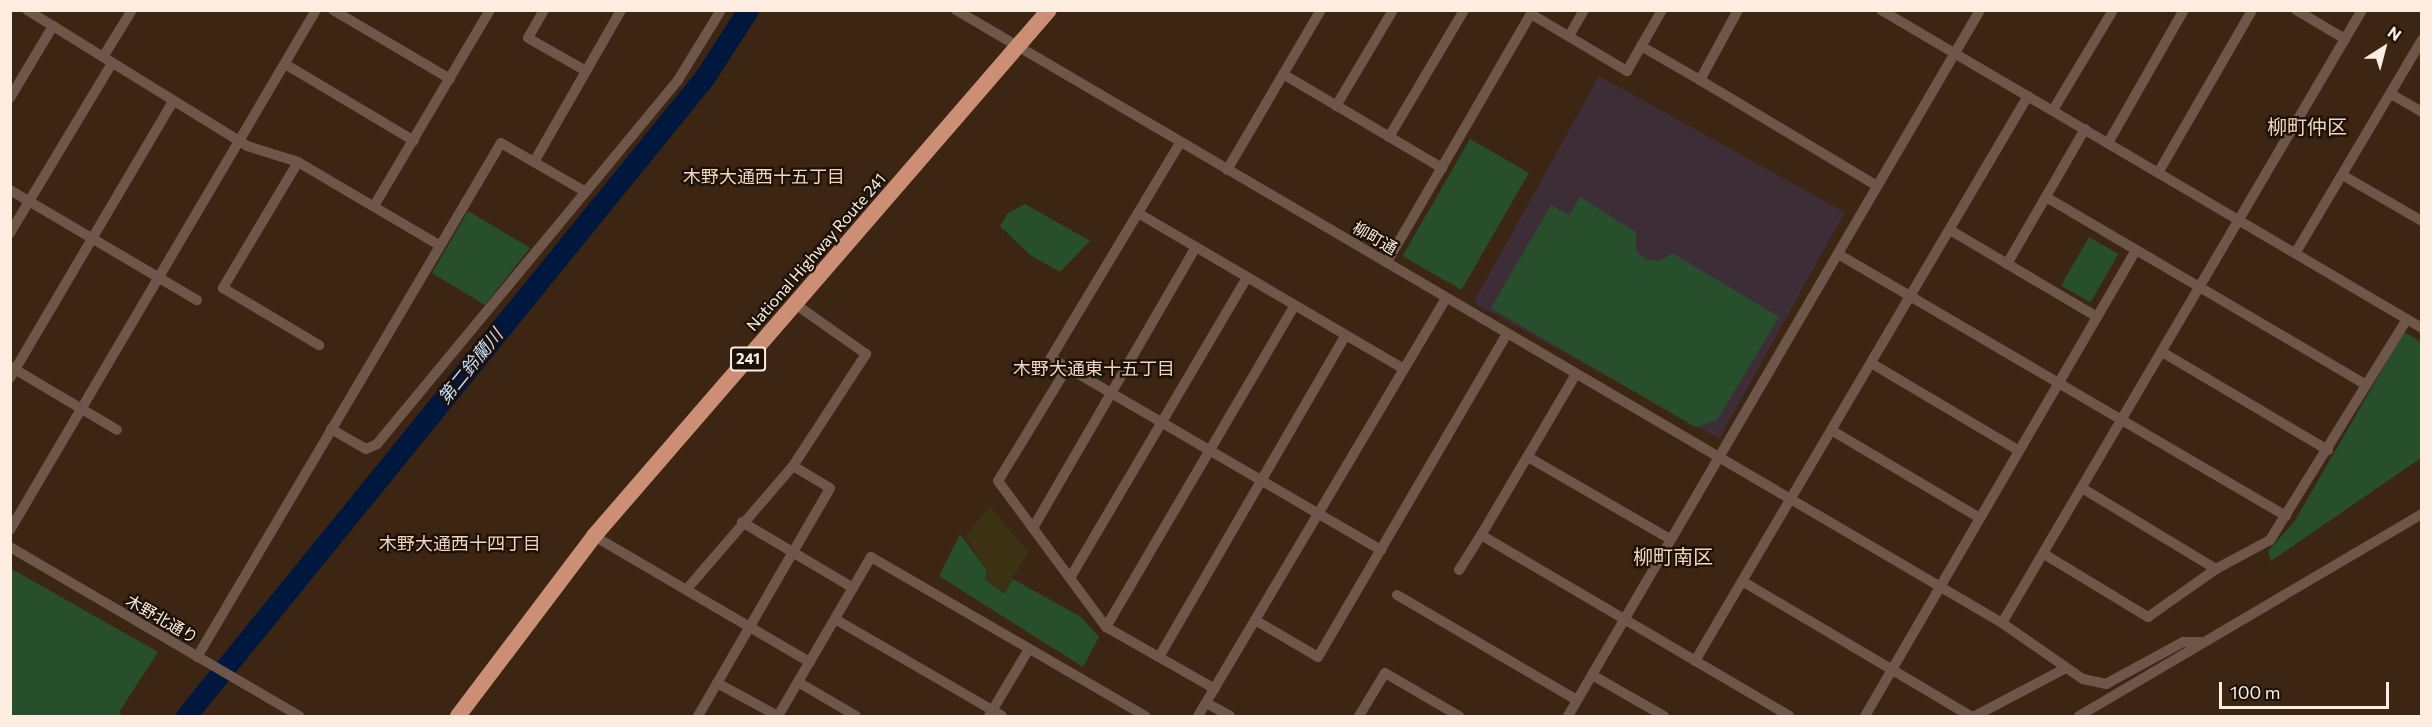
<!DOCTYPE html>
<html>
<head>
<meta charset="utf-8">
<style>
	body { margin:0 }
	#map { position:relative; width:2432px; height:727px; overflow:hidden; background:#3c2512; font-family:Commissioner,"Noto Sans JP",sans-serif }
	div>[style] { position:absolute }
	.education>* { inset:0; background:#3d2d37; transform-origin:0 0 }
	.green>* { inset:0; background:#274f2c; transform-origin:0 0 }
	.sand>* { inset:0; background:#3b3212 }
	.river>* { height:21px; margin:-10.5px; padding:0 10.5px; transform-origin:10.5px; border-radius:10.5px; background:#00173e }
	.minor>* { height:10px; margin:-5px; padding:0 5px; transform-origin:5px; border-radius:5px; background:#6f564b }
	.highway>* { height:16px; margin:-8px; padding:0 8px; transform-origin:8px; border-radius:8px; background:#cc8f75 }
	span { translate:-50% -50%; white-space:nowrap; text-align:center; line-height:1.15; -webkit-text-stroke:4.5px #1b1109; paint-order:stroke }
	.shield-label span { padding:2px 4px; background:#1b1109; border:2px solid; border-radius:4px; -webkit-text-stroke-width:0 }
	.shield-label { font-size:15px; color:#fdede1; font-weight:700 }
	.street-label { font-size:16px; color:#fdede1 }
	.neighbourhood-label { font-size:18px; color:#f3d4bc }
	.water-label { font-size:18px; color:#c6daf7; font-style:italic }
	.quarter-label { font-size:20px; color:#f3d4bc }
	.frame { position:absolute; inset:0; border:12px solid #fdede1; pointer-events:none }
	.north { position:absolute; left:2354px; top:18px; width:60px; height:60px; -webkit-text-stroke:4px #1b1109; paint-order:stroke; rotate:36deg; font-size:16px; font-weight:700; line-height:24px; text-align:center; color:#fdede1 }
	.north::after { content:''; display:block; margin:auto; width:21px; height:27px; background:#fdede1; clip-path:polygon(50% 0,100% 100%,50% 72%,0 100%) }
	.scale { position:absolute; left:2219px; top:682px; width:170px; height:27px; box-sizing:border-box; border:3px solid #fdede1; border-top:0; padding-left:8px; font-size:18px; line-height:21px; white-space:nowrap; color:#fdede1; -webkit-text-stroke:4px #1b1109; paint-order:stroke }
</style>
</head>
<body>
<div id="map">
	<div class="education">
		<i style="left:1599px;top:76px;width:281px;height:259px;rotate:29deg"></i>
	</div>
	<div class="green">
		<i style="left:1470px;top:139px;width:68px;height:135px;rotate:30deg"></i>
		<i style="clip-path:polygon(1580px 197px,1636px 232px,1636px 251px,1646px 260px,1660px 261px,1672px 253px,1779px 317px,1717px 420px,1695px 427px,1491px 308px,1551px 205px,1569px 215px)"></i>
		<i style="clip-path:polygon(1025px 204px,1090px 241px,1060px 272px,1030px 255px,1000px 226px,1008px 213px)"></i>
		<i style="clip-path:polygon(468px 211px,530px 248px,485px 305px,432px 273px)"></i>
		<i style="left:2089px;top:237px;width:34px;height:56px;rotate:30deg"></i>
		<i style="clip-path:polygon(2404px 332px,2421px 342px,2421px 458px,2271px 561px,2268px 551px,2294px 522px)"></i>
		<i style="clip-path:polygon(960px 534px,987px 571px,985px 580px,1004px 593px,1013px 579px,1081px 617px,1099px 637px,1083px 667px,939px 576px)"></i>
		<i style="clip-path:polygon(10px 568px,158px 652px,119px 712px,123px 716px,11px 716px)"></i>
	</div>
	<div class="sand">
		<i style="clip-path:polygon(990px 506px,1028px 552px,1005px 593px,985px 580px,987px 571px,965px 537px)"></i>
	</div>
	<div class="river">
		<i style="left:186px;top:716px;width:822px;rotate:-50.93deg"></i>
		<i style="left:704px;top:78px;width:81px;rotate:-57.1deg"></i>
	</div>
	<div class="minor">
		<i style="left:27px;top:10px;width:259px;rotate:31.7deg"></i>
		<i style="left:247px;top:146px;width:53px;rotate:17.4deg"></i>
		<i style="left:298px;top:162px;width:164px;rotate:30.5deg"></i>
		<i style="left:333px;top:10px;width:136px;rotate:30.5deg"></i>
		<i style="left:544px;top:10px;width:32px;rotate:120deg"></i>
		<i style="left:528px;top:38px;width:67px;rotate:29.6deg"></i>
		<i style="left:956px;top:10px;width:1212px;rotate:30.37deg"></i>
		<i style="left:2002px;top:623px;width:98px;rotate:34.7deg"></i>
		<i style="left:2083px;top:679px;width:24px;rotate:12deg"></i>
		<i style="left:2106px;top:684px;width:88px;rotate:-28.6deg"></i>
		<i style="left:2183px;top:642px;width:17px"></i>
		<i style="left:1738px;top:10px;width:80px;rotate:118.5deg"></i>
		<i style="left:1700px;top:80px;width:206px;rotate:30.9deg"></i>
		<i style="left:1881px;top:10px;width:628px;rotate:30.45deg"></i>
		<i style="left:2296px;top:10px;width:57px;rotate:30.6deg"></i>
		<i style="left:1531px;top:14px;width:112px;rotate:30.7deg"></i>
		<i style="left:1627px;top:71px;width:70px;rotate:-60.2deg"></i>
		<i style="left:1569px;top:36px;width:30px;rotate:-60deg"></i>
		<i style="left:1641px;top:46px;width:68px;rotate:30deg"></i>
		<i style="left:103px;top:57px;width:55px;rotate:-58.3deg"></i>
		<i style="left:285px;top:64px;width:150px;rotate:30.8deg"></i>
		<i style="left:1283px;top:74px;width:185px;rotate:30.6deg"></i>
		<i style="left:2391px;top:94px;width:36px;rotate:30deg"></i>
		<i style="left:10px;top:98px;width:84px;rotate:-59.2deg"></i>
		<i style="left:1336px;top:106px;width:112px;rotate:-59.3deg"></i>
		<i style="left:2053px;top:110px;width:117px;rotate:-59deg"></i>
		<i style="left:1389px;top:137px;width:147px;rotate:-59.4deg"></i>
		<i style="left:1180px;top:143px;width:251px;rotate:121deg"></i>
		<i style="left:1051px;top:358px;width:382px;rotate:30.2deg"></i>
		<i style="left:2108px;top:143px;width:153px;rotate:-60.3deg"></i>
		<i style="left:298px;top:162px;width:147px;rotate:120.8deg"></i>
		<i style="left:223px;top:288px;width:112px;rotate:30.7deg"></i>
		<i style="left:534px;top:162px;width:175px;rotate:-60.2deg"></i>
		<i style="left:1227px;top:170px;width:186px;rotate:-59.6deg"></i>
		<i style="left:2158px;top:173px;width:188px;rotate:-60deg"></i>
		<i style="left:2344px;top:176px;width:90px;rotate:30deg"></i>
		<i style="left:10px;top:190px;width:217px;rotate:30.5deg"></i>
		<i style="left:2046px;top:197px;width:371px;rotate:30.4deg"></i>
		<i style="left:374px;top:206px;width:228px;rotate:-59.4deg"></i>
		<i style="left:1138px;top:213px;width:308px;rotate:30.4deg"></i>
		<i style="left:1950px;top:230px;width:171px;rotate:30.6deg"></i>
		<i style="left:10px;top:233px;width:196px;rotate:-59deg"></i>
		<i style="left:2296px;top:252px;width:247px;rotate:-59.3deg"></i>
		<i style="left:1838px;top:254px;width:519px;rotate:30.32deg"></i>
		<i style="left:1387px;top:262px;width:291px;rotate:-59.9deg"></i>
		<i style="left:2007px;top:264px;width:156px;rotate:-60deg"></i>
		<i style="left:2162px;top:352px;width:193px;rotate:30.6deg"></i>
		<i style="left:1871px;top:363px;width:172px;rotate:30.7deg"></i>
		<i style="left:11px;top:367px;width:123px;rotate:30.7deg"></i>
		<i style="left:1067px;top:368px;width:132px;rotate:121.4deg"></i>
		<i style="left:998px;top:481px;width:182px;rotate:53.5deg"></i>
		<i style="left:1106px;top:627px;width:125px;rotate:29.6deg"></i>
		<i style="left:1576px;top:374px;width:187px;rotate:120.5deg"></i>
		<i style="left:1481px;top:535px;width:357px;rotate:30.4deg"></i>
		<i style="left:10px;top:378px;width:321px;rotate:-59.5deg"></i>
		<i style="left:331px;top:429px;width:40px;rotate:29.7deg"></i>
		<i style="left:366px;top:449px;width:12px;rotate:-24deg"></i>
		<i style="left:377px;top:444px;width:472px;rotate:-50.4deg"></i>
		<i style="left:678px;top:80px;width:82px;rotate:-58.4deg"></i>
		<i style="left:1831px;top:430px;width:173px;rotate:30.6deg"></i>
		<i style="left:1528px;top:457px;width:164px;rotate:30deg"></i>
		<i style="left:2082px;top:488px;width:157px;rotate:31.2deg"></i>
		<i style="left:742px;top:522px;width:129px;rotate:30.7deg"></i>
		<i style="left:1033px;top:528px;width:325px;rotate:-59.9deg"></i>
		<i style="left:10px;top:530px;width:603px;rotate:-59.52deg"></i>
		<i style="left:594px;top:536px;width:250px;rotate:30.3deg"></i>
		<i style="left:10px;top:547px;width:335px;rotate:30.3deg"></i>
		<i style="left:2044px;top:554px;width:122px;rotate:31.2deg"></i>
		<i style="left:2148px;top:617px;width:83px;rotate:-35.2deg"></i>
		<i style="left:2216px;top:569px;width:61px;rotate:-28.2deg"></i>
		<i style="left:2270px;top:540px;width:260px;rotate:-58.2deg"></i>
		<i style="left:1459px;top:570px;width:41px;rotate:-57.8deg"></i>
		<i style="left:1070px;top:578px;width:349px;rotate:-59.5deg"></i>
		<i style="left:1742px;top:581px;width:265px;rotate:30.6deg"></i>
		<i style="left:686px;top:590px;width:164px;rotate:-49.2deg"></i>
		<i style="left:793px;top:466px;width:134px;rotate:-56.9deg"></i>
		<i style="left:866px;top:354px;width:87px;rotate:-144.8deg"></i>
		<i style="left:1397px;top:595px;width:208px;rotate:30.3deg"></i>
		<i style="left:835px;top:619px;width:193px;rotate:30.1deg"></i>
		<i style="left:1255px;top:620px;width:73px;rotate:30.4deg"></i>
		<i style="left:1318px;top:657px;width:375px;rotate:-59.7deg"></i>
		<i style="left:2002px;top:623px;width:711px;rotate:-59.58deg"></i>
		<i style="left:1106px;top:627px;width:373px;rotate:-59.6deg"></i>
		<i style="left:197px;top:657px;width:597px;rotate:-59.4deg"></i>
		<i style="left:501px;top:143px;width:96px;rotate:30deg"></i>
		<i style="left:1159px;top:657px;width:372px;rotate:-59.9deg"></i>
		<i style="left:1695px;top:661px;width:656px;rotate:-59.49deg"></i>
		<i style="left:1592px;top:675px;width:83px;rotate:29.7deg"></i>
		<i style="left:798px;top:682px;width:67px;rotate:30.4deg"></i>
		<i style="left:717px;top:683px;width:69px;rotate:28.4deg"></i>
		<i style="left:1206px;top:703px;width:27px;rotate:28deg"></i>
		<i style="left:698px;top:716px;width:263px;rotate:-59.9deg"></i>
		<i style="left:830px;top:488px;width:43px;rotate:-149.3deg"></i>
		<i style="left:778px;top:716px;width:184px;rotate:-59.7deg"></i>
		<i style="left:871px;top:557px;width:317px;rotate:30.1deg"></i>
		<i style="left:989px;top:716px;width:78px;rotate:-59.2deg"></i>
		<i style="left:1198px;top:716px;width:486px;rotate:-59.3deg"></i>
		<i style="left:1359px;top:716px;width:50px;rotate:-58.8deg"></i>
		<i style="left:1385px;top:673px;width:86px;rotate:30.2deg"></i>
		<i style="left:1568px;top:716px;width:817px;rotate:-59.73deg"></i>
		<i style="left:1865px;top:716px;width:539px;rotate:-59.82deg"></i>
		<i style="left:1975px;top:716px;width:101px;rotate:-27.8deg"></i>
		<i style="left:2079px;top:716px;width:398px;rotate:-30.5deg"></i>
	</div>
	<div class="highway">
		<i style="left:458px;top:716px;width:226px;rotate:-52.9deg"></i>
		<i style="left:594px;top:536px;width:695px;rotate:-49.14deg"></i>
	</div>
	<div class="shield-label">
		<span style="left:748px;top:359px">241</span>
	</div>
	<div class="street-label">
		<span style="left:1375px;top:238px;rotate:30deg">柳町通</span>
		<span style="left:816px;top:252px;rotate:-49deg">National Highway Route 241</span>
		<span style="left:162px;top:619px;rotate:30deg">木野北通り</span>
	</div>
	<div class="neighbourhood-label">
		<span style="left:764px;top:176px">木野大通西十五丁目</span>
		<span style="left:1094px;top:368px">木野大通東十五丁目</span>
		<span style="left:460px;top:543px">木野大通西十四丁目</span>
	</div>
	<div class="water-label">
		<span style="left:470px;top:366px;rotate:-51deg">第二鈴蘭川</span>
	</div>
	<div class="quarter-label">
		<span style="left:2307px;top:126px">柳町仲区</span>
		<span style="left:1673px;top:556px">柳町南区</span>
	</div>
	<div class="frame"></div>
	<div class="north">N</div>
	<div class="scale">100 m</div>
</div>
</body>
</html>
